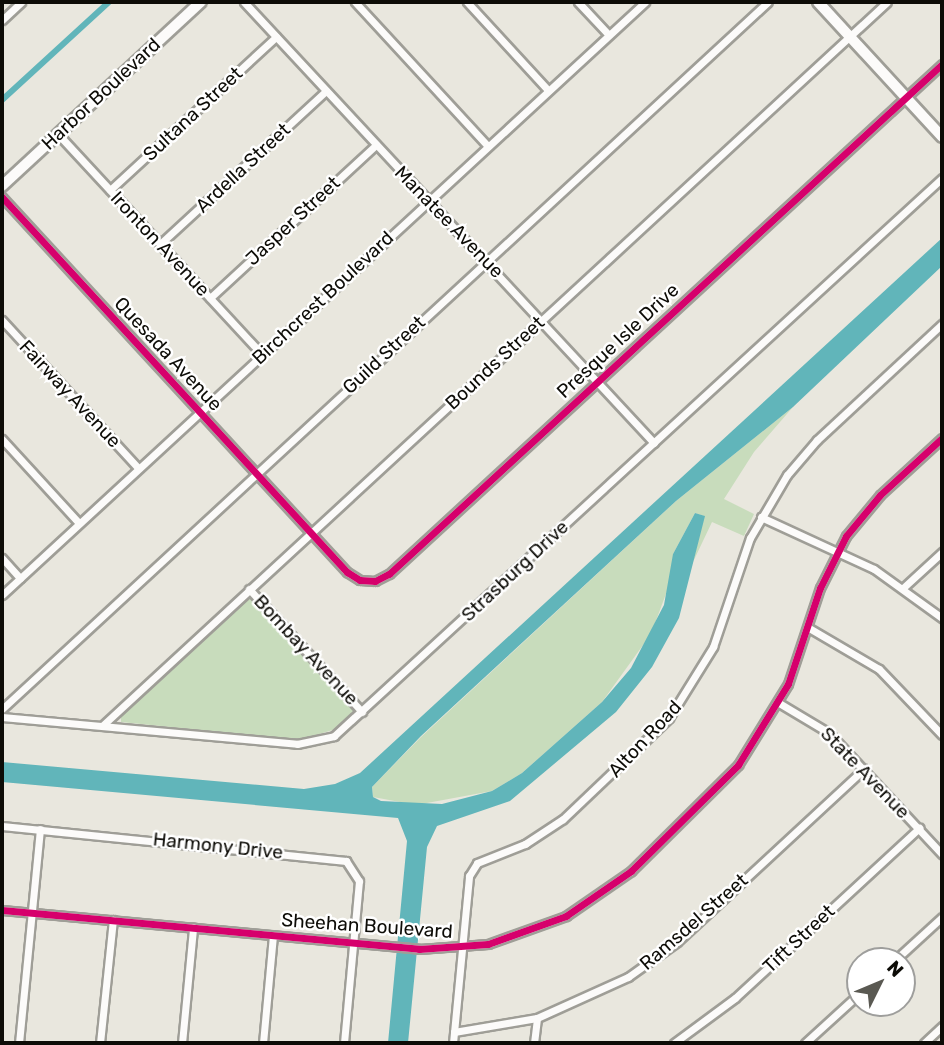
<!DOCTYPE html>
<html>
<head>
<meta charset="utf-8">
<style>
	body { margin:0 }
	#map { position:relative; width:944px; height:1045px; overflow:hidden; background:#e9e7de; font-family:Rubik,sans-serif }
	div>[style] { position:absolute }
	.green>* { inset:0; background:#c8dcbc }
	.water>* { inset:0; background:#61b5ba }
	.canal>* { height:6px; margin:-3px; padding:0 3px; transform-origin:3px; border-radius:3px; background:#61b5ba }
	.roads { filter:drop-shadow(2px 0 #9f9e97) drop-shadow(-2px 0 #9f9e97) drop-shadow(0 2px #9f9e97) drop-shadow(0 -2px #9f9e97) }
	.street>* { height:7px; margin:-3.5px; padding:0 3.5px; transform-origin:3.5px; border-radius:3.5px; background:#fcfbfa }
	.secondary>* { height:10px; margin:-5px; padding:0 5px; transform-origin:5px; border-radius:5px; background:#fcfbfa }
	.cycleway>* { height:7px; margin:-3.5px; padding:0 3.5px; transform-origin:3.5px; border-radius:3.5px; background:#d6006c }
	span { translate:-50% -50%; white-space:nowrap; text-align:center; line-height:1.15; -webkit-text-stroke:5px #fff; paint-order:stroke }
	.street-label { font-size:19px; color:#0d0c07 }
	.frame { position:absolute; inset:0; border:4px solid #0d0c07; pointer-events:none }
	.north { position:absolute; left:846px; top:947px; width:70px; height:70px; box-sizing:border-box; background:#fff; border:2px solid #9e9e9c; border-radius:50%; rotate:47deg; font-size:19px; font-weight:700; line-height:28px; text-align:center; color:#0d0c07 }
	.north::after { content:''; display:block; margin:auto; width:24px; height:32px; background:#5a5952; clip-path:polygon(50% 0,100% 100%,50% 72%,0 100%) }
</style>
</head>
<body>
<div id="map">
	<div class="green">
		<i style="clip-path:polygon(793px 407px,754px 452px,724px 499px,754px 514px,744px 536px,712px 522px,693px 562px,704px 516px,695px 513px,673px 554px,673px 575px,651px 634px,602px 702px,522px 773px,492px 791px,416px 805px,373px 797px,372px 787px,421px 737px,676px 501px)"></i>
		<i style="clip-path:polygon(248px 594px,356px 712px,336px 729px,299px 740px,121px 722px,121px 713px)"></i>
	</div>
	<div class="water">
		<i style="clip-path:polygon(942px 238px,942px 266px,793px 407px,676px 501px,421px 736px,372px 787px,373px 797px,381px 801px,442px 804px,492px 791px,522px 773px,602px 702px,631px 668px,664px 605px,673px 554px,695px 513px,705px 516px,679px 618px,652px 667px,616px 712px,510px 801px,437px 826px,427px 847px,408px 1043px,388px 1043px,407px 841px,398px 818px,2px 782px,2px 762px,304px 789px,335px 784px,360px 773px)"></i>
	</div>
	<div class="canal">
		<i style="left:2px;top:100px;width:145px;rotate:-42.5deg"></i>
	</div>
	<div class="roads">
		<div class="street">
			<i style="left:244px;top:2px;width:602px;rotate:47.09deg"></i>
			<i style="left:355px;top:2px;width:196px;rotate:47.3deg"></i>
			<i style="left:467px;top:2px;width:120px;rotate:47.4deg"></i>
			<i style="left:578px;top:2px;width:45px;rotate:46.8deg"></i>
			<i style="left:2px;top:20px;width:26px;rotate:-43deg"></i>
			<i style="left:58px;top:134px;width:300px;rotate:47.2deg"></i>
			<i style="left:110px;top:190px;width:226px;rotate:-42.7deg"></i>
			<i style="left:2px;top:197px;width:510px;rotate:47.39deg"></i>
			<i style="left:347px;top:572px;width:15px;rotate:32deg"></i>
			<i style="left:360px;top:580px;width:15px;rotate:4deg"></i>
			<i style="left:375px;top:581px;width:16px;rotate:-27deg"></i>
			<i style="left:389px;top:574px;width:752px;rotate:-42.68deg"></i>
			<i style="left:160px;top:244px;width:226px;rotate:-42.7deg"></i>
			<i style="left:210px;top:298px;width:226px;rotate:-42.7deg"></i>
			<i style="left:2px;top:320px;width:201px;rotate:47.4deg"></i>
			<i style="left:2px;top:439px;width:114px;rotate:47.5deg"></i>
			<i style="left:761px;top:517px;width:124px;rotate:24.7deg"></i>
			<i style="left:874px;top:569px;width:84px;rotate:35.8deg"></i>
			<i style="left:2px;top:558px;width:27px;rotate:48deg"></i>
			<i style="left:904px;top:587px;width:52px;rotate:-42.6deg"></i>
			<i style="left:249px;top:589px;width:167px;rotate:47.4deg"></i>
			<i style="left:2px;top:595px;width:875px;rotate:-42.68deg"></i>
			<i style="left:809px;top:628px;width:81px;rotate:30.4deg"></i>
			<i style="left:879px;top:669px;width:91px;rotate:46.3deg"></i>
			<i style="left:779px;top:703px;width:58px;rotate:31deg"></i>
			<i style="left:829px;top:733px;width:166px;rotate:47deg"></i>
			<i style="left:2px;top:709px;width:1042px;rotate:-42.71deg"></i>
			<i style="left:2px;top:717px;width:296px;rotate:5.2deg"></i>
			<i style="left:297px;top:744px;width:38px;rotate:-12deg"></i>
			<i style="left:334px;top:736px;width:825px;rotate:-42.54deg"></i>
			<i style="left:103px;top:725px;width:1066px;rotate:-42.68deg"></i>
			<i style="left:2px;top:826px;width:346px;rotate:5.8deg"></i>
			<i style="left:346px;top:861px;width:24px;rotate:57deg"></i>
			<i style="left:359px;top:881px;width:163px;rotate:95.3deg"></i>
			<i style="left:2px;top:910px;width:419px;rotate:5.3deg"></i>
			<i style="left:419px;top:949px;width:69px;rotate:-4.1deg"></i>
			<i style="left:488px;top:944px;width:83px;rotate:-19.7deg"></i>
			<i style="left:566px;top:916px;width:79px;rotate:-34.7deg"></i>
			<i style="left:631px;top:871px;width:151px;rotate:-44.7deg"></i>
			<i style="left:738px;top:765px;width:95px;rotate:-58.3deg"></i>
			<i style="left:788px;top:684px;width:101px;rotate:-71.6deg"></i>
			<i style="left:820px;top:588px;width:58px;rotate:-63.4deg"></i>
			<i style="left:846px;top:536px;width:53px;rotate:-50.3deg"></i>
			<i style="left:880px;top:495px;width:84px;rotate:-42.6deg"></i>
			<i style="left:894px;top:961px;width:65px;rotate:-42.5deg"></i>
			<i style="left:454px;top:1032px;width:84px;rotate:-9.6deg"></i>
			<i style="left:537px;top:1018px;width:100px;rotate:-24.3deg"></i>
			<i style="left:628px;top:977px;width:60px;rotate:-35.5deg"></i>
			<i style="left:677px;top:942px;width:255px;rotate:-42.8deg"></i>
			<i style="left:19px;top:1043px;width:215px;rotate:-84.4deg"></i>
			<i style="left:100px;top:1043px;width:124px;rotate:-84deg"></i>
			<i style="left:182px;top:1043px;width:116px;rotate:-84.5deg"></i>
			<i style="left:263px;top:1043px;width:108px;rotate:-84.7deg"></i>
			<i style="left:453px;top:1043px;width:168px;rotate:-84.5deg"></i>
			<i style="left:469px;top:876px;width:15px;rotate:-58deg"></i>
			<i style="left:477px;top:863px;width:52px;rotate:-21.6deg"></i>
			<i style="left:525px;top:844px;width:45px;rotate:-33.3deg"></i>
			<i style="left:563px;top:819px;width:146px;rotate:-43.6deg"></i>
			<i style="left:669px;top:718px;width:84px;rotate:-58.2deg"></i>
			<i style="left:713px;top:647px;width:115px;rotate:-71.3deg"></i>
			<i style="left:750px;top:538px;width:73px;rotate:-59.6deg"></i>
			<i style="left:787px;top:475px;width:46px;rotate:-49.4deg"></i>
			<i style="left:817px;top:440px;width:171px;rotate:-42.9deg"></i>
			<i style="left:534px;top:1043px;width:25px;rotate:-83deg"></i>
			<i style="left:674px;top:1043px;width:76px;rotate:-36.4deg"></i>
			<i style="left:735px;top:998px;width:251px;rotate:-42.7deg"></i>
			<i style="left:805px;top:1043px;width:74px;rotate:-42.3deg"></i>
			<i style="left:924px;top:1043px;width:25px;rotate:-43deg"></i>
		</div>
		<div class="secondary">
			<i style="left:818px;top:2px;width:183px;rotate:47.4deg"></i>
			<i style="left:2px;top:186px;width:271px;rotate:-42.8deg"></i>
		</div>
	</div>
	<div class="cycleway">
		<i style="left:2px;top:197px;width:510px;rotate:47.39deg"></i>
		<i style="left:347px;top:572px;width:15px;rotate:32deg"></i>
		<i style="left:360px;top:580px;width:15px;rotate:4deg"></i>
		<i style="left:375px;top:581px;width:16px;rotate:-27deg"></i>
		<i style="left:389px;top:574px;width:752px;rotate:-42.68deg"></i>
		<i style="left:2px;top:910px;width:419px;rotate:5.3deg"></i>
		<i style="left:419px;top:949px;width:69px;rotate:-4.1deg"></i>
		<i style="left:488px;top:944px;width:83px;rotate:-19.7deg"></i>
		<i style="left:566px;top:916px;width:79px;rotate:-34.7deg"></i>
		<i style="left:631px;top:871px;width:151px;rotate:-44.7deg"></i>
		<i style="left:738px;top:765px;width:95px;rotate:-58.3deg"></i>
		<i style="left:788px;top:684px;width:101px;rotate:-71.6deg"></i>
		<i style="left:820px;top:588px;width:58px;rotate:-63.4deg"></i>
		<i style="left:846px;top:536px;width:53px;rotate:-50.3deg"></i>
		<i style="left:880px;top:495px;width:84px;rotate:-42.6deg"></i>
	</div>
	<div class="street-label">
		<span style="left:101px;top:94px;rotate:-43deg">Harbor Boulevard</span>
		<span style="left:193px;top:114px;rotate:-43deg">Sultana Street</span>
		<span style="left:243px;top:168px;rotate:-43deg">Ardella Street</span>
		<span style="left:293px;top:221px;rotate:-43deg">Jasper Street</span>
		<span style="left:449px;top:222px;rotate:46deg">Manatee Avenue</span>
		<span style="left:160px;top:244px;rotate:47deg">Ironton Avenue</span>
		<span style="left:323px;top:298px;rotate:-43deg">Birchcrest Boulevard</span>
		<span style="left:618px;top:341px;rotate:-43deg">Presque Isle Drive</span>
		<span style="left:168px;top:354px;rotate:47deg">Quesada Avenue</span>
		<span style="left:384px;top:355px;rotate:-43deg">Guild Street</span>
		<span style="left:495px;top:363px;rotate:-43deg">Bounds Street</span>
		<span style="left:70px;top:394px;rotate:47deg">Fairway Avenue</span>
		<span style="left:515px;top:571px;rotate:-43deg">Strasburg Drive</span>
		<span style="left:306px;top:650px;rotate:47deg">Bombay Avenue</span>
		<span style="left:645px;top:739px;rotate:-47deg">Alton Road</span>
		<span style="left:865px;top:773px;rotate:46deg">State Avenue</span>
		<span style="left:218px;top:846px;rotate:6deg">Harmony Drive</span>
		<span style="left:694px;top:922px;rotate:-41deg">Ramsdel Street</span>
		<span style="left:367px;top:926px;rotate:4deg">Sheehan Boulevard</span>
		<span style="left:799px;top:939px;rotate:-43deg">Tift Street</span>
	</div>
	<div class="frame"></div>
	<div class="north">N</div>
</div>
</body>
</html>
